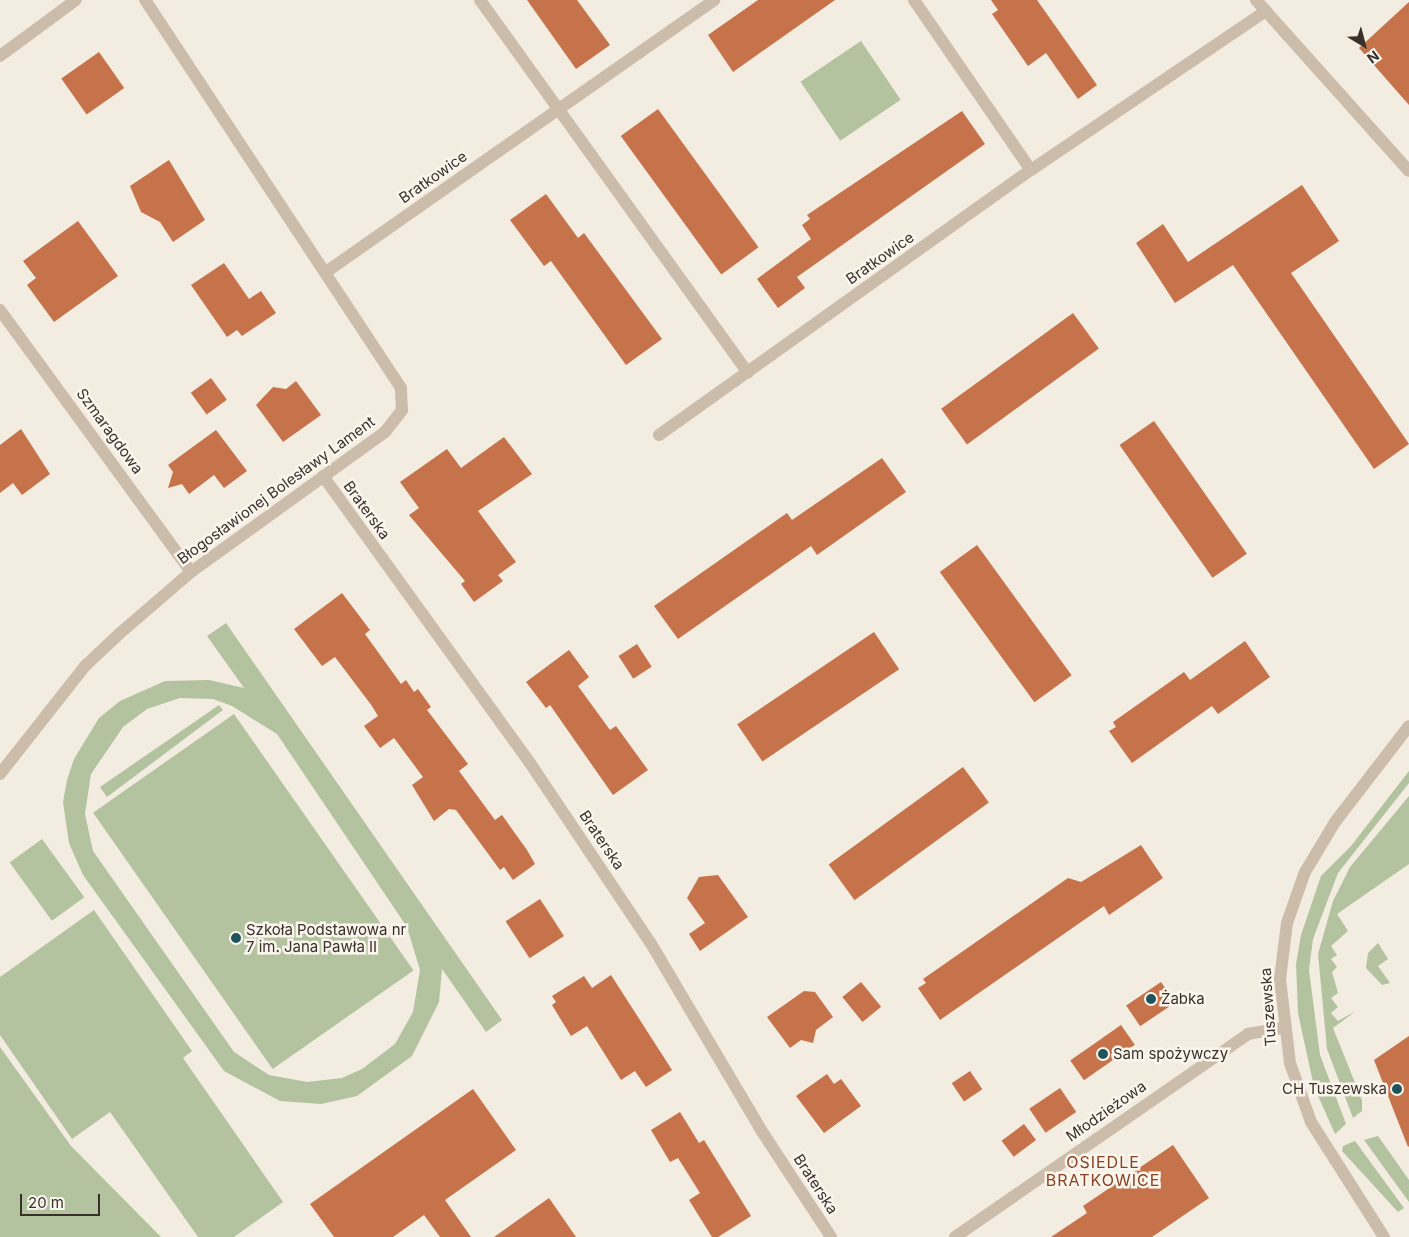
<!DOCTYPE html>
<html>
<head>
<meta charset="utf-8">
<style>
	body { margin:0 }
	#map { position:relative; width:1409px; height:1237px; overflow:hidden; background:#f3ece0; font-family:Inter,sans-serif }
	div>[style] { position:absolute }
	.green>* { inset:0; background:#b4c39f; transform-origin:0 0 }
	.building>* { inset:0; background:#c6724b; transform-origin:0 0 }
	.street>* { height:12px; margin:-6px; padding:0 6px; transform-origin:6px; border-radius:6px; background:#ccbdab }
	.dots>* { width:14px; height:14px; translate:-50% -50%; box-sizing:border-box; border:2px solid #faf5ed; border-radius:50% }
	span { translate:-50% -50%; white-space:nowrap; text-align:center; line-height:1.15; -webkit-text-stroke:5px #faf5ed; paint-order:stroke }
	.street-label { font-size:15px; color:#3a302a }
	.poi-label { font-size:15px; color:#3a302a }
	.left { translate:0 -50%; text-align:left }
	.right { translate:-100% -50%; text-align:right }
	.neighbourhood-label { font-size:16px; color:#894323; letter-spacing:1px }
	.north { position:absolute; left:1339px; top:20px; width:50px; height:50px; -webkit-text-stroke:4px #faf5ed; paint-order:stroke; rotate:143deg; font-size:14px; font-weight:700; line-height:20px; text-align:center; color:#3a302a }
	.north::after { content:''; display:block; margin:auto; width:18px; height:22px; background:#3a302a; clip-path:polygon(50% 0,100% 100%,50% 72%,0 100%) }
	.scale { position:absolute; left:20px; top:1194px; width:80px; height:22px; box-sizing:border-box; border:2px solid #3a302a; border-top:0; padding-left:6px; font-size:15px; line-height:18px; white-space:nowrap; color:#3a302a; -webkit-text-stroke:4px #faf5ed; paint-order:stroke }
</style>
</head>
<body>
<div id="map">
	<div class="green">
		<i style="left:861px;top:41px;width:71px;height:73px;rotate:56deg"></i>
		<i style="clip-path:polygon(evenodd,226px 623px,502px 1020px,486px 1032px,442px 969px,439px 1002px,412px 1056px,357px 1096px,321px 1104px,280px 1101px,224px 1071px,83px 875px,69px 843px,63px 802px,67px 780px,74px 759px,99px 718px,120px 701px,165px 681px,209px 680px,244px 688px,207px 636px,226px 623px,180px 698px,213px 699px,232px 706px,277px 734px,407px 927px,420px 970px,413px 1012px,395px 1044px,362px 1069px,342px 1078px,307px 1082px,269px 1075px,234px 1052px,93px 851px,85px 814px,91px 774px,123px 727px,147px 709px,180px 698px)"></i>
		<i style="clip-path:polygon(219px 705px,223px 710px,107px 797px,100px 787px)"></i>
		<i style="left:234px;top:714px;width:313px;height:172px;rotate:55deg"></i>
		<i style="clip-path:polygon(1409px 771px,1409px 783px,1338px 873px,1313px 939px,1309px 970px,1320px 1055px,1346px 1124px,1335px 1134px,1314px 1087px,1298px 1013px,1296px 964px,1301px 935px,1321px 876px,1351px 846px)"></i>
		<i style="clip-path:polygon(1409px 796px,1409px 864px,1337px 914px,1348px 931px,1331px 946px,1337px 955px,1331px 959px,1337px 967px,1332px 972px,1338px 993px,1331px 998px,1338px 1007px,1331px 1013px,1338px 1021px,1356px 1011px,1333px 1028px,1362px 1100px,1362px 1111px,1353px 1118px,1327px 1049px,1318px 954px,1333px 901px,1350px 867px)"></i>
		<i style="left:42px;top:839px;width:72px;height:40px;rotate:54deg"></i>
		<i style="clip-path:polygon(94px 910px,192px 1051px,183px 1058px,283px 1202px,234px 1237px,198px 1237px,110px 1112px,72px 1139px,0 1035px,0 977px)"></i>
		<i style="clip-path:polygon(1378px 943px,1388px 959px,1378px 966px,1390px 983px,1382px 985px,1366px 968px,1368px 953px)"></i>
		<i style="clip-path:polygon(0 1047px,71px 1146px,161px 1237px,0 1237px)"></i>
		<i style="clip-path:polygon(1378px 1136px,1409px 1180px,1409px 1202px,1364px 1140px)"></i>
		<i style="clip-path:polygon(1355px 1141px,1404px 1208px,1398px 1212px,1342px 1151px,1343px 1146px)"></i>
	</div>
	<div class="building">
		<i style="clip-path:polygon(527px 0,577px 0,610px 45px,576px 69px)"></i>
		<i style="clip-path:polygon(758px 0,835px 0,733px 72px,708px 35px)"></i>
		<i style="clip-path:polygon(991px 0,1037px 0,1097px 85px,1078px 99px,1046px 53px,1028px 66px,992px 14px,998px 10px)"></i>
		<i style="clip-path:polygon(1409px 2px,1409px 105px,1359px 48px)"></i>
		<i style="left:99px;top:52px;width:44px;height:46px;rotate:55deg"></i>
		<i style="left:658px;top:109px;width:171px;height:46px;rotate:54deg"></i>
		<i style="clip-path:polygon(962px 111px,985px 144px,797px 277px,805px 288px,778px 308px,757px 279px,811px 239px,802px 225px,810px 219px,807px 215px)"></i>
		<i style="clip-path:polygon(169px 160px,205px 220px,173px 242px,160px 222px,141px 212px,130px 186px)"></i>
		<i style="clip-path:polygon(1302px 185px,1339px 241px,1291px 273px,1409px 444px,1374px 469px,1233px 265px,1175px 303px,1136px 243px,1163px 224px,1188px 262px)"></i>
		<i style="clip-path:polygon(546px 194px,578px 238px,584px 233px,662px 339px,626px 365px,551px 261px,544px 266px,510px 220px)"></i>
		<i style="clip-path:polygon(78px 221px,118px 276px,54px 322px,27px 285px,36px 278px,23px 261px)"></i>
		<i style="clip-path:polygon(224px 263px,249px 299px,261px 291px,276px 313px,242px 336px,237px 330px,227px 337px,191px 285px)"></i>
		<i style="left:1073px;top:313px;width:44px;height:163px;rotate:54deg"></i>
		<i style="left:211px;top:378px;width:27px;height:25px;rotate:54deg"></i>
		<i style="clip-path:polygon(296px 381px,321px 415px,283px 442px,256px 405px,273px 387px,286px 389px)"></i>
		<i style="left:1154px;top:421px;width:162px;height:42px;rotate:55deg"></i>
		<i style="clip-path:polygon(21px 429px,50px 474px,22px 495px,13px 483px,0 493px,0 445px)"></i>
		<i style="clip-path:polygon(216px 430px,247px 471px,224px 488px,214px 475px,189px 494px,182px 484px,168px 488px,173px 472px,168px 465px)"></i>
		<i style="clip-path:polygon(504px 437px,532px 474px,478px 511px,516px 562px,498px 575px,503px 581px,474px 602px,461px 584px,465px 581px,409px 515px,419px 508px,400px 482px,447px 449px,461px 468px)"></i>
		<i style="clip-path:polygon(882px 458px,906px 492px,817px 555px,811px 546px,678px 639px,654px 606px,787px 513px,792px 520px)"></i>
		<i style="left:977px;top:545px;width:161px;height:46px;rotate:54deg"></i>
		<i style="clip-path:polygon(342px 593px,370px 630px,365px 634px,401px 684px,406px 680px,414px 692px,418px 689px,431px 707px,427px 710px,468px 764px,459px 771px,495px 820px,502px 815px,527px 850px,535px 864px,513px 880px,504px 867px,500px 870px,456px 810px,449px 809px,434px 821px,412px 785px,423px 777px,394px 738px,380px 748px,364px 726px,378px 716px,372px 706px,335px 657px,322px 666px,294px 629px)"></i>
		<i style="left:874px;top:632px;width:45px;height:165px;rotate:56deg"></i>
		<i style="clip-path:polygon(1245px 641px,1270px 677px,1218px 714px,1212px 706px,1132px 763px,1109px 731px,1116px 727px,1113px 722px,1184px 672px,1190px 680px)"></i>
		<i style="left:637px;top:644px;width:27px;height:22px;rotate:57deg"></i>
		<i style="clip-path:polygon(569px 650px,589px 677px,578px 686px,610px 730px,616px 726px,648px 770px,613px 795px,550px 705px,546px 708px,526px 682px)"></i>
		<i style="left:963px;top:767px;width:44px;height:166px;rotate:54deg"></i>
		<i style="clip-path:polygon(1141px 845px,1163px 878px,1109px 915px,1104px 906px,940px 1020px,918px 988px,926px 983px,923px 979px,1068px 878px,1081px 882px)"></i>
		<i style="clip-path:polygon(718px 875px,748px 917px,700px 951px,689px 934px,705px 923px,687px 898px,699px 877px)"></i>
		<i style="left:540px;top:899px;width:44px;height:41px;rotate:57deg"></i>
		<i style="clip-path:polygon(611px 975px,672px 1070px,646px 1087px,635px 1071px,621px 1080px,587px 1026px,571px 1036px,552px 1005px,556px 1002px,552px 996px,584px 976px,592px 988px)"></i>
		<i style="left:861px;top:982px;width:32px;height:24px;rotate:51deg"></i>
		<i style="left:1161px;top:982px;width:25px;height:42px;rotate:56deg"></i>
		<i style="clip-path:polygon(804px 991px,815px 992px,833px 1017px,816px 1030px,813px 1043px,801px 1040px,790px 1048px,767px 1017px)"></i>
		<i style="left:1121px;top:1025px;width:24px;height:62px;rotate:55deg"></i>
		<i style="clip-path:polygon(1409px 1036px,1409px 1146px,1408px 1147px,1374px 1060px)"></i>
		<i style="left:970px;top:1071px;width:22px;height:22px;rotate:56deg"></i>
		<i style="clip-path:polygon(827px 1074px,834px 1084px,841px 1079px,861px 1106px,824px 1133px,796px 1096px)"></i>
		<i style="left:1060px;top:1088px;width:29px;height:37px;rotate:56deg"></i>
		<i style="clip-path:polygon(473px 1089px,516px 1150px,445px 1200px,471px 1237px,440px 1237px,424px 1215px,393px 1237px,334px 1237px,310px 1204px)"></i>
		<i style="clip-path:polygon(680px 1112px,699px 1143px,704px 1140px,751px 1216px,718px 1237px,712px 1237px,689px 1200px,700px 1193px,678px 1158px,670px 1162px,651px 1130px)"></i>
		<i style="left:1024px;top:1124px;width:20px;height:28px;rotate:53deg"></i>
		<i style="clip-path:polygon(1173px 1145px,1209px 1198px,1152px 1237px,1051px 1237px,1087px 1213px,1083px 1206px)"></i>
		<i style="clip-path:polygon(549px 1198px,576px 1237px,494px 1237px)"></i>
	</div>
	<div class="street">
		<i style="left:480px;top:0;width:459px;rotate:54.3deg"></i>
		<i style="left:914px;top:0;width:206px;rotate:55.5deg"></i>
		<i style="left:1256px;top:0;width:229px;rotate:48.2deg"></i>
		<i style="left:0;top:56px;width:94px;rotate:-36.4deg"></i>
		<i style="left:326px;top:272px;width:474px;rotate:-35deg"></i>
		<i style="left:0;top:310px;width:324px;rotate:53.9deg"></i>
		<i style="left:659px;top:435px;width:457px;rotate:-35.5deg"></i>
		<i style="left:1031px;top:170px;width:284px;rotate:-34.1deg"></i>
		<i style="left:323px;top:476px;width:354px;rotate:54.2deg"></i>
		<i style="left:530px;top:763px;width:216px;rotate:56.2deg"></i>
		<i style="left:650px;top:942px;width:222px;rotate:59.4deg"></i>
		<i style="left:763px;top:1133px;width:124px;rotate:56.8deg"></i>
		<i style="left:0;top:774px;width:137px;rotate:-51.8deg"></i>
		<i style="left:85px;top:666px;width:47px;rotate:-43.3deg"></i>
		<i style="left:119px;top:634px;width:95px;rotate:-40.7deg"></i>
		<i style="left:191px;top:572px;width:239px;rotate:-35.8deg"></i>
		<i style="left:385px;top:432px;width:28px;rotate:-52deg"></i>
		<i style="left:402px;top:410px;width:22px;rotate:-93deg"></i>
		<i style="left:401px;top:388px;width:465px;rotate:-123.4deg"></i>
		<i style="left:955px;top:1237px;width:356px;rotate:-34.7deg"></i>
		<i style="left:1248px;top:1034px;width:36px;rotate:-10deg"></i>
		<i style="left:1384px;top:1237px;width:136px;rotate:-122.4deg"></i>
		<i style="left:1311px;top:1122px;width:63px;rotate:-109.6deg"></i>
		<i style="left:1290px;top:1063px;width:85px;rotate:-96.8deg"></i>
		<i style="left:1280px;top:979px;width:56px;rotate:-82.9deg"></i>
		<i style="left:1287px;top:923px;width:54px;rotate:-70.6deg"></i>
		<i style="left:1305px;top:872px;width:58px;rotate:-59deg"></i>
		<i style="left:1335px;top:822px;width:121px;rotate:-52.4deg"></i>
	</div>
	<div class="dots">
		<i style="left:236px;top:938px;background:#1f545c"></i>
		<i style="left:1151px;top:999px;background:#1f545c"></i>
		<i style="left:1103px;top:1054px;background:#1f545c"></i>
		<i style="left:1397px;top:1089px;background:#1f545c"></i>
	</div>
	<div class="street-label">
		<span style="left:433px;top:177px;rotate:-35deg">Bratkowice</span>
		<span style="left:880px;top:258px;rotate:-35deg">Bratkowice</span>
		<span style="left:110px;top:431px;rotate:54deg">Szmaragdowa</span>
		<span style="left:276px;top:490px;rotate:-36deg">Błogosławionej Bolesławy Lament</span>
		<span style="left:367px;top:510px;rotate:54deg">Braterska</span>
		<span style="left:602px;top:840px;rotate:56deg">Braterska</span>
		<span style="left:1268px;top:1007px;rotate:-94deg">Tuszewska</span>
		<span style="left:1106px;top:1111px;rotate:-35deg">Młodzieżowa</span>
		<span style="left:816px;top:1184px;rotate:57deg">Braterska</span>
	</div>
	<div class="poi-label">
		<span class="left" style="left:246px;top:938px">Szkoła Podstawowa nr<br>7 im. Jana Pawła II</span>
		<span class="left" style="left:1161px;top:999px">Żabka</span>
		<span class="left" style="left:1113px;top:1054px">Sam spożywczy</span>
		<span class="right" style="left:1387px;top:1089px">CH Tuszewska</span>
	</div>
	<div class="neighbourhood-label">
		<span style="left:1103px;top:1171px">OSIEDLE<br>BRATKOWICE</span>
	</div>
	<div class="north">N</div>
	<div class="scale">20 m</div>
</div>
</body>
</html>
